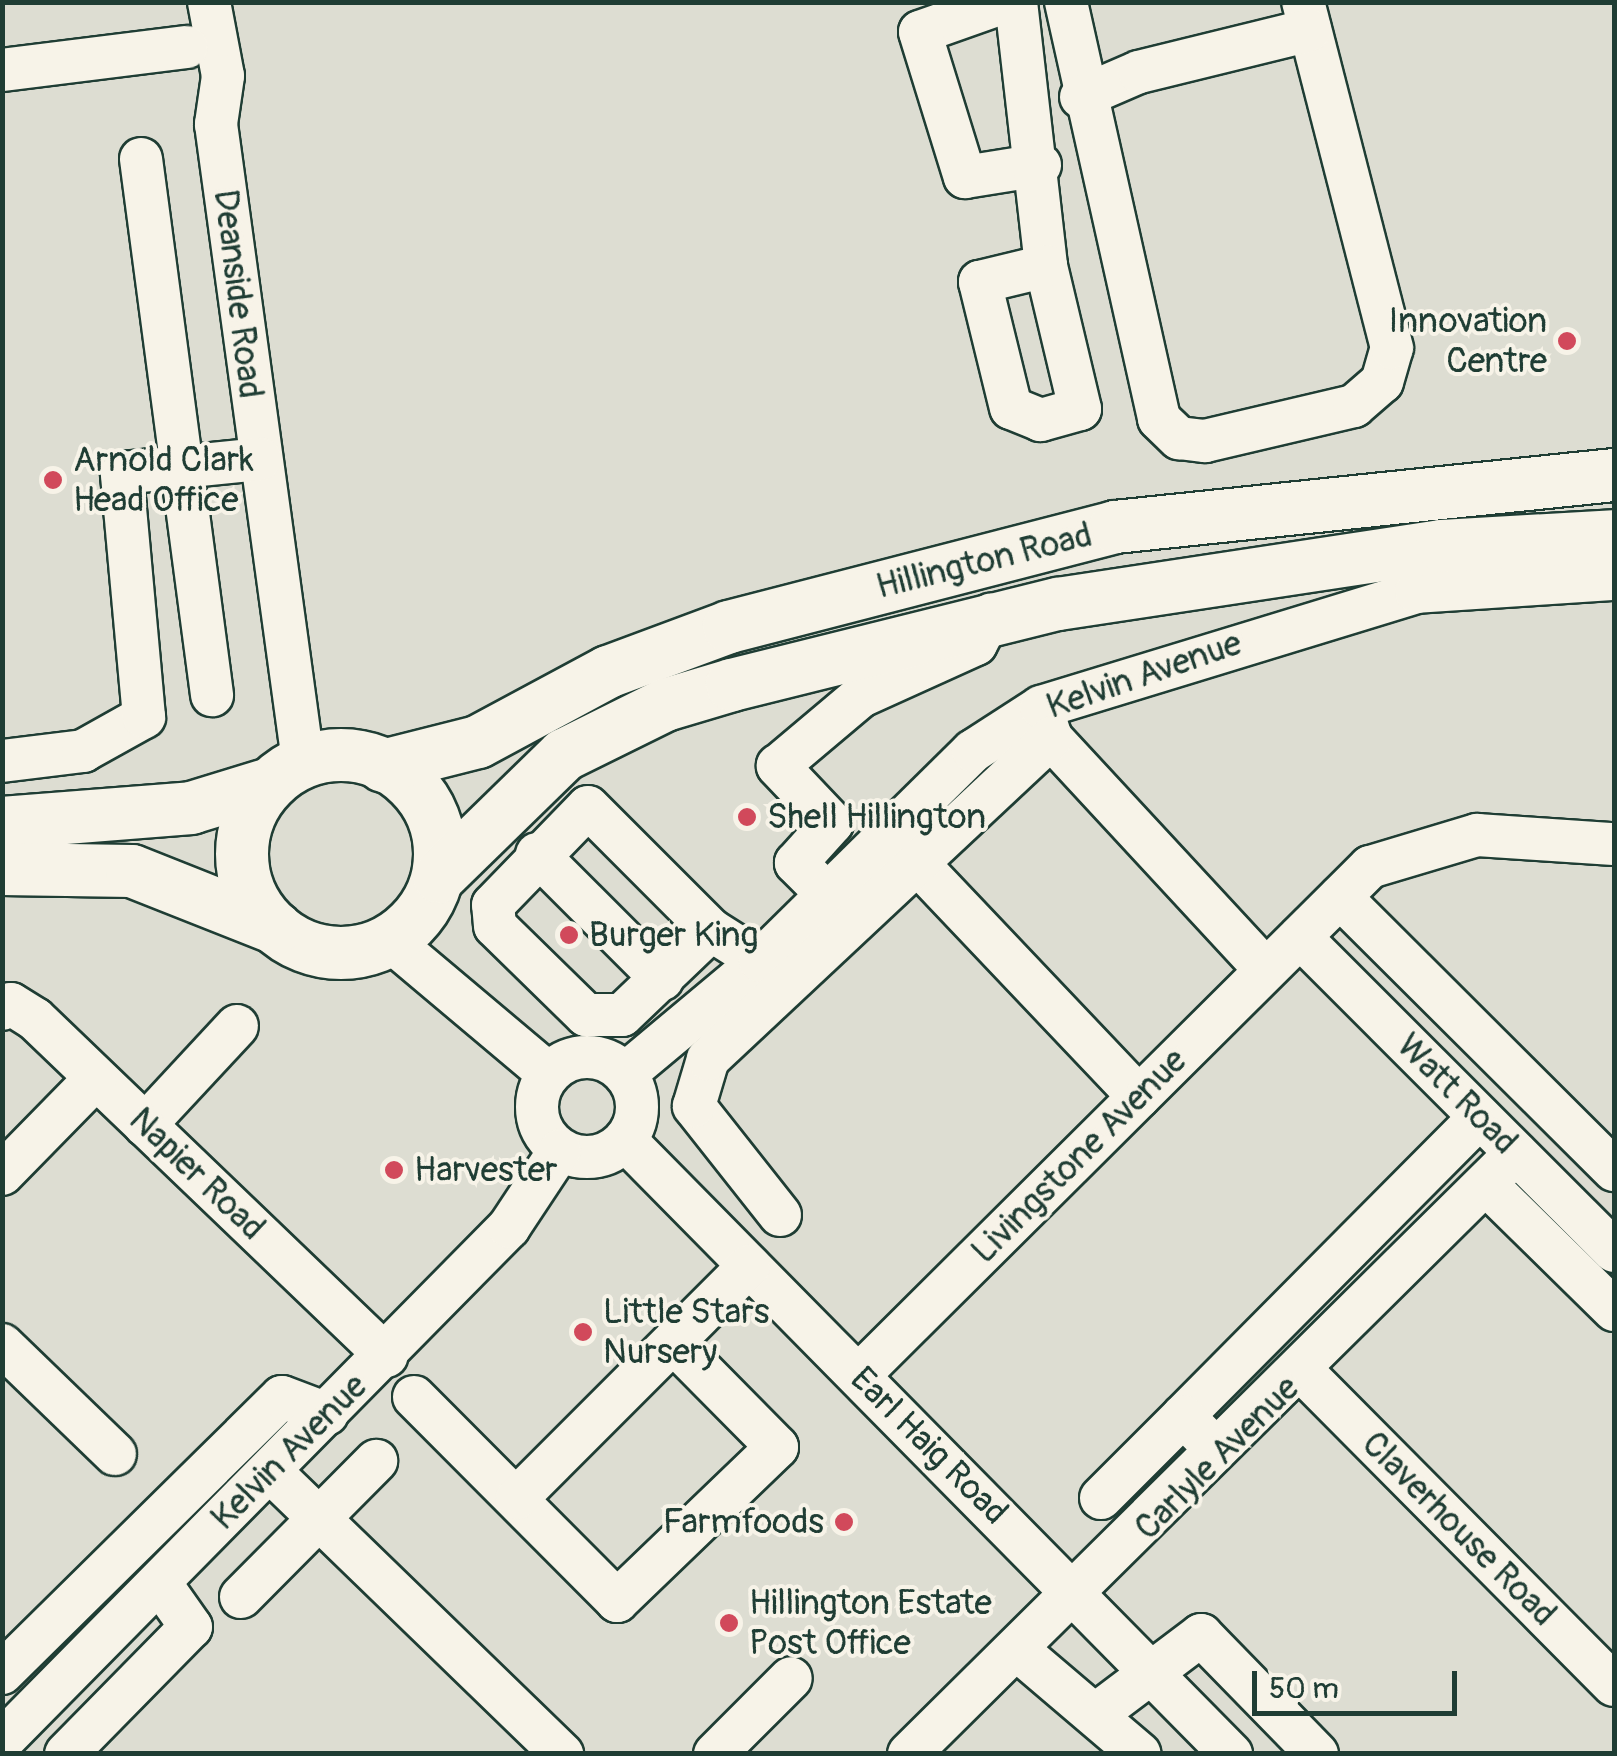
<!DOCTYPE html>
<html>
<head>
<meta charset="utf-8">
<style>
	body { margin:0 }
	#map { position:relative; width:1617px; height:1756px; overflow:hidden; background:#eeece1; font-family:Pangolin,sans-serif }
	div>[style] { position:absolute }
	.built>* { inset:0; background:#ddddd2; transform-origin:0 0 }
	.roads { filter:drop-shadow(2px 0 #1f3d34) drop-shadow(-2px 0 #1f3d34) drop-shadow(0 2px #1f3d34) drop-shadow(0 -2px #1f3d34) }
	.minor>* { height:42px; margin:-21px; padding:0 21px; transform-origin:21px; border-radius:21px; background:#f7f3e8 }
	.minor>.ring { margin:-21px; padding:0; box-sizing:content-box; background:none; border:42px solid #f7f3e8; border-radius:50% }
	.major>* { height:52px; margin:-26px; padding:0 26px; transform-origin:26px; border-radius:26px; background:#f7f3e8 }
	.major>.ring { margin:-26px; padding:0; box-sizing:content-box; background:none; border:52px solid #f7f3e8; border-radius:50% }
	.dots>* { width:28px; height:28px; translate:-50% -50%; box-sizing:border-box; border:5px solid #f7f3e8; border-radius:50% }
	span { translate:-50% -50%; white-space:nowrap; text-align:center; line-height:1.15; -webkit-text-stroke:8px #f7f3e8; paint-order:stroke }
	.street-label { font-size:35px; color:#1f3d34 }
	.poi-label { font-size:35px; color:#1f3d34 }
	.right { translate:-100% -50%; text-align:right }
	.left { translate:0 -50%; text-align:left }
	.frame { position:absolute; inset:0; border:5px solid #1f3d34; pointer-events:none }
	.scale { position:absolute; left:1252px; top:1671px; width:205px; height:45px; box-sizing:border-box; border:5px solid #1f3d34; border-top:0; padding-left:12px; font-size:30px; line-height:35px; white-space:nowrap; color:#1f3d34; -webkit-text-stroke:8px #f7f3e8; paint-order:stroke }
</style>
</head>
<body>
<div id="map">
	<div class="built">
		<i style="left:3px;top:3px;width:1611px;height:1751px"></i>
	</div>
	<div class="roads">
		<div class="minor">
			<i style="left:209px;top:2px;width:75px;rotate:79.3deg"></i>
			<i style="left:223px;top:76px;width:49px;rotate:98.3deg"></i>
			<i style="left:216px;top:124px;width:643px;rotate:82.22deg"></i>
			<i style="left:1005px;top:2px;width:90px;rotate:160.6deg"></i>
			<i style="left:920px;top:32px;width:152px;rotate:72.8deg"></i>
			<i style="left:965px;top:177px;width:76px;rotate:-9.1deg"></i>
			<i style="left:1016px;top:2px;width:266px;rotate:83.5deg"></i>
			<i style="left:1046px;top:266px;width:147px;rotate:76.6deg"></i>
			<i style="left:1080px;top:409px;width:41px;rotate:164.2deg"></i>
			<i style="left:1041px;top:420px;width:32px;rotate:-158deg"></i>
			<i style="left:1011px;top:408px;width:130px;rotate:-103.8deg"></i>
			<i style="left:980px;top:282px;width:68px;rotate:-13.6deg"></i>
			<i style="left:1066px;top:2px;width:427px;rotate:77.4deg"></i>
			<i style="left:1159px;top:419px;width:28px;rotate:44deg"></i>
			<i style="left:1179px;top:438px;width:26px;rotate:7deg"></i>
			<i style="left:1205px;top:441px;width:153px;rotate:-13.2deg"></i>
			<i style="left:1354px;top:406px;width:37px;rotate:-41deg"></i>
			<i style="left:1382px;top:382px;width:35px;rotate:-74deg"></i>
			<i style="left:1392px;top:348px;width:357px;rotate:-104.4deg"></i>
			<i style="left:2px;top:70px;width:186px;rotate:-7.1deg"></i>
			<i style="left:1081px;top:97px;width:63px;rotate:-23.3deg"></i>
			<i style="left:1139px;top:72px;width:176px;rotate:-13.8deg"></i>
			<i style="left:141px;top:159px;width:541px;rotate:82.45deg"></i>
			<i style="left:1043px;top:713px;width:26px;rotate:72deg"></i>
			<i style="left:1051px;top:738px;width:316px;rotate:47.2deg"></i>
			<i style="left:2px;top:761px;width:82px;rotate:-7deg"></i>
			<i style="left:83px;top:751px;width:70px;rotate:-29.1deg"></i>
			<i style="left:144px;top:717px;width:245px;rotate:-95.2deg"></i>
			<i style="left:122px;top:473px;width:139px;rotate:-5.8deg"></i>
			<i style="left:900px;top:845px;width:347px;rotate:46.5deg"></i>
			<i style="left:537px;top:854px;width:177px;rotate:45deg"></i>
			<i style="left:827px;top:894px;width:44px;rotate:-135deg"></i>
			<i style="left:796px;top:863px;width:54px;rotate:-48deg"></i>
			<i style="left:832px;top:823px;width:79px;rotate:-133.5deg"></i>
			<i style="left:778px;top:766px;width:109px;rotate:-40.1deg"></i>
			<i style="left:861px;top:696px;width:126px;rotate:-24.3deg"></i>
			<i style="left:976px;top:644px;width:33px;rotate:-63deg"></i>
			<i style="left:1340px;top:897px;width:387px;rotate:44.9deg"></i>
			<i style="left:711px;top:930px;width:123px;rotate:136.3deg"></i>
			<i style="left:622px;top:1015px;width:36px;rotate:180deg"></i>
			<i style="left:586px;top:1015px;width:127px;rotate:-135.6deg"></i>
			<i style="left:495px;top:926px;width:21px;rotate:-95deg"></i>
			<i style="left:493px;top:905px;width:136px;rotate:-45.9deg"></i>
			<i style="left:588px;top:807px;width:174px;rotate:45deg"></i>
			<i style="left:711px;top:930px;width:58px;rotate:32.3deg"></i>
			<i style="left:1300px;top:937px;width:444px;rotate:45deg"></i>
			<i style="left:392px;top:942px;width:205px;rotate:40.1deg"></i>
			<i style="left:2px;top:1009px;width:10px;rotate:-29deg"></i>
			<i style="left:11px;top:1004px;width:28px;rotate:32deg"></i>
			<i style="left:35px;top:1019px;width:487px;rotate:43.8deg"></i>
			<i class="ring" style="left:537px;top:1057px;width:58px;height:58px"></i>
			<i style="left:625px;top:1074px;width:176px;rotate:-39.9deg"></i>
			<i style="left:760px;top:961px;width:299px;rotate:-44.6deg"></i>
			<i style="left:973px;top:751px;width:81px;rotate:-32.9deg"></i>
			<i style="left:1041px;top:707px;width:392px;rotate:-17deg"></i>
			<i style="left:1416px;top:592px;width:198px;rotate:-3.8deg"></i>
			<i style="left:145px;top:1125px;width:135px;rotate:-47.1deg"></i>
			<i style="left:625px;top:1140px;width:863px;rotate:45.38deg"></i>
			<i style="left:2px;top:1174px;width:134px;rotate:-45.6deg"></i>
			<i style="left:1488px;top:1186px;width:177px;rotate:44.5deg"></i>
			<i style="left:780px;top:1215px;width:139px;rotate:-128.3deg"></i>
			<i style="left:694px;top:1106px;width:49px;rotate:-73.4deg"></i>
			<i style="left:708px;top:1059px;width:470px;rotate:-43.1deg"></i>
			<i style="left:2px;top:1345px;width:157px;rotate:44deg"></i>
			<i style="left:1303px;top:1372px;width:441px;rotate:45.2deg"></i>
			<i style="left:859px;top:1375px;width:721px;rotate:-44.83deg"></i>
			<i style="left:1370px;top:867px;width:112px;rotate:-16.7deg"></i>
			<i style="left:1477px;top:835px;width:137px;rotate:3.8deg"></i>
			<i style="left:414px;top:1397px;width:288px;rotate:45.1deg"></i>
			<i style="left:617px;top:1601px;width:222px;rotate:-43.9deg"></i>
			<i style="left:777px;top:1447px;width:144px;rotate:-134.7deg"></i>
			<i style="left:1183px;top:1416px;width:421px;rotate:-45.2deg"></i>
			<i style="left:270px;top:1471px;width:407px;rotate:44.1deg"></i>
			<i style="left:517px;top:1498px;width:328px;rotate:-45deg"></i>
			<i style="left:1101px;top:1498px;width:116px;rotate:-45deg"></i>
			<i style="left:1183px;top:1416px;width:28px;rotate:45deg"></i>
			<i style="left:241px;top:1597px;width:192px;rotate:-45.2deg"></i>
			<i style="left:1020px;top:1652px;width:157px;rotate:40.4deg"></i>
			<i style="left:2px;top:1673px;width:393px;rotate:-44.6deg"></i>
			<i style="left:282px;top:1397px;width:48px;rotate:20.7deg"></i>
			<i style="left:1099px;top:1712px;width:128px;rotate:-37deg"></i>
			<i style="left:1201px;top:1635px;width:166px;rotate:45.7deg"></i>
			<i style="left:2px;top:1741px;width:722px;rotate:-45.39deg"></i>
			<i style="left:509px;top:1227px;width:92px;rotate:-56.5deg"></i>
			<i style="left:66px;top:1754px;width:178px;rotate:-45.5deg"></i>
			<i style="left:191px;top:1627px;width:54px;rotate:-125.2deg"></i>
			<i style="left:715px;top:1754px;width:107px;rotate:-45deg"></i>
			<i style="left:909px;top:1754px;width:854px;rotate:-44.72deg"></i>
		</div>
		<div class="major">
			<i class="ring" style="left:242px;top:755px;width:146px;height:146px"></i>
			<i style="left:383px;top:766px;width:98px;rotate:-14.2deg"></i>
			<i style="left:478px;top:742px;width:148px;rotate:-28.3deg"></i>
			<i style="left:608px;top:672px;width:129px;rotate:-20.4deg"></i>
			<i style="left:729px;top:627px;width:399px;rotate:-14.5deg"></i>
			<i style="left:1115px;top:527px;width:502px;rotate:-5.95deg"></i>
			<i style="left:2px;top:823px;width:190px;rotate:-4.5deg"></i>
			<i style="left:191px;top:808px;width:75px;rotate:-17deg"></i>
			<i style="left:2px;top:869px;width:130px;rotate:0.9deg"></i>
			<i style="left:132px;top:871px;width:155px;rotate:21.6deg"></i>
			<i style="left:439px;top:877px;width:175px;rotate:-44.3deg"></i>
			<i style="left:564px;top:755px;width:113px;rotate:-26.3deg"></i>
			<i style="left:665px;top:705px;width:70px;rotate:-16.6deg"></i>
			<i style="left:732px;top:685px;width:336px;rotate:-14deg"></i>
			<i style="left:1058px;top:604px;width:388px;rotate:-8.6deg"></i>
			<i style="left:1442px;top:546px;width:172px;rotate:-3.3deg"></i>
		</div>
	</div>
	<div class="dots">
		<i style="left:1567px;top:341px;background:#d1495b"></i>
		<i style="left:53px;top:480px;background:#d1495b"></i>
		<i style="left:747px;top:817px;background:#d1495b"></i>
		<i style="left:569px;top:935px;background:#d1495b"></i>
		<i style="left:394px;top:1170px;background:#d1495b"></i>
		<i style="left:583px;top:1332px;background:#d1495b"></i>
		<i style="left:844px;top:1522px;background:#d1495b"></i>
		<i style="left:729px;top:1623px;background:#d1495b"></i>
	</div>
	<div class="street-label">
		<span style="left:238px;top:294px;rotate:83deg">Deanside Road</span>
		<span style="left:984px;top:561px;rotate:-14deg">Hillington Road</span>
		<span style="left:1144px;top:675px;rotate:-19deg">Kelvin Avenue</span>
		<span style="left:1457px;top:1094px;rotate:45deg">Watt Road</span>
		<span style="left:1079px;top:1156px;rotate:-45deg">Livingstone Avenue</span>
		<span style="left:197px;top:1174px;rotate:44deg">Napier Road</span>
		<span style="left:929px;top:1446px;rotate:45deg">Earl Haig Road</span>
		<span style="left:289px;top:1452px;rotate:-45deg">Kelvin Avenue</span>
		<span style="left:1217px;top:1458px;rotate:-45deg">Carlyle Avenue</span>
		<span style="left:1459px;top:1529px;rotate:45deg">Claverhouse Road</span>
	</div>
	<div class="poi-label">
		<span class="right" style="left:1547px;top:341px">Innovation<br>Centre</span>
		<span class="left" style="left:73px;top:480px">Arnold Clark<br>Head Office</span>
		<span class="left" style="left:767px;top:817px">Shell Hillington</span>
		<span class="left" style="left:589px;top:935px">Burger King</span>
		<span class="left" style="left:414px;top:1170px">Harvester</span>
		<span class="left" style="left:603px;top:1332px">Little Stars<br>Nursery</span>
		<span class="right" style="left:824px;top:1522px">Farmfoods</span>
		<span class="left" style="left:749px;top:1623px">Hillington Estate<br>Post Office</span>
	</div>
	<div class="frame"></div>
	<div class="scale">50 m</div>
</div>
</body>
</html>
